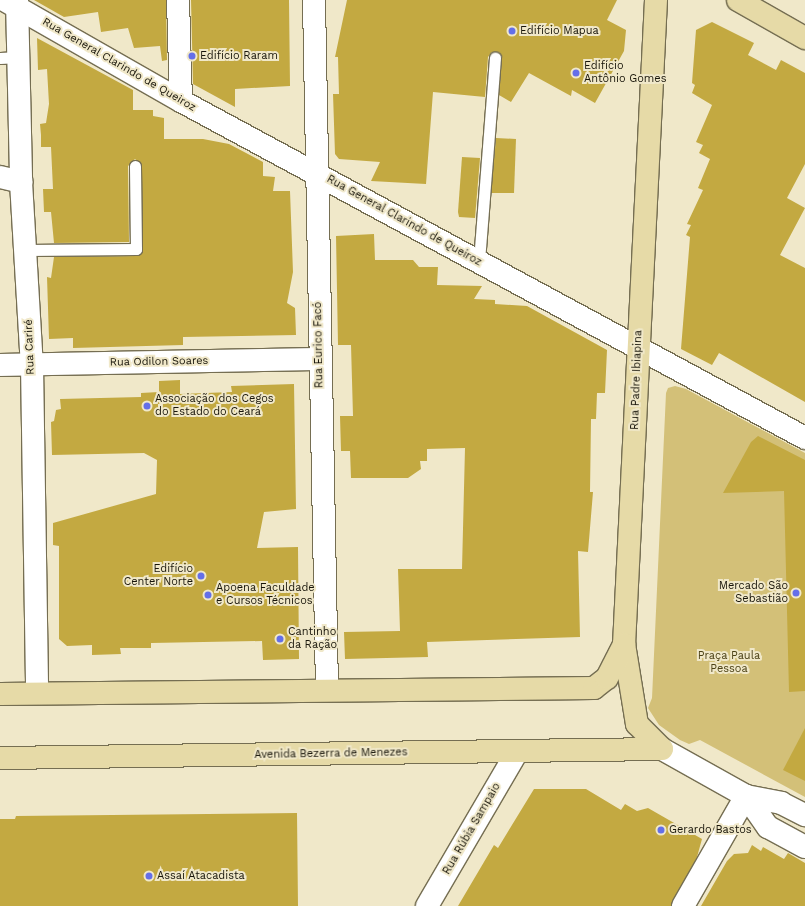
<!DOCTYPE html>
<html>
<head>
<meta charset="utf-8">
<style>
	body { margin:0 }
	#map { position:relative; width:805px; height:906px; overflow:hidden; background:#f0e8c9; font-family:"Work Sans",sans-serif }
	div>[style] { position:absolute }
	.green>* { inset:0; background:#d3c078 }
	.building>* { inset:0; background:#c3a941 }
	.roads { filter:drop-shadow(1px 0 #756e52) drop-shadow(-1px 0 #756e52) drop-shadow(0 1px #756e52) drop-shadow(0 -1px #756e52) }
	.lane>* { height:11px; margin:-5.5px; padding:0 5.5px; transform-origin:5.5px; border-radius:5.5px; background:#fff }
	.street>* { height:22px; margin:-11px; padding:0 11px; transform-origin:11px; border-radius:11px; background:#fff }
	.secondary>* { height:22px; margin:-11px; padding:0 11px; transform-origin:11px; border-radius:11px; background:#fff }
	.primary>* { height:22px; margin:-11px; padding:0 11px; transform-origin:11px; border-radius:11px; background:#e6daa7 }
	.dots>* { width:11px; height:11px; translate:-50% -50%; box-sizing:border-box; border:2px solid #f0e8c9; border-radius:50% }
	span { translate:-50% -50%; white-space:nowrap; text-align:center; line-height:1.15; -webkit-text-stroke:4px #f0e8c9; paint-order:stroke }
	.poi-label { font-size:11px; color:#18150a }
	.left { translate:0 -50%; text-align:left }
	.right { translate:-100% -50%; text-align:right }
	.street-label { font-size:11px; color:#18150a }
	.park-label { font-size:11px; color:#4b4116 }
</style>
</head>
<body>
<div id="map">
	<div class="green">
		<i style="clip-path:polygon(675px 386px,686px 389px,805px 453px,805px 797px,700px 740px,689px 744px,680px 740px,659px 725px,648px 708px,652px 698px,666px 393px,668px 388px)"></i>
	</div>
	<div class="building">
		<i style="clip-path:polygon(34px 0,166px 0,167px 60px,162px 61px,160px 46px,134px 48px,128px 28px,101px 32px,98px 12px,64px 17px)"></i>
		<i style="clip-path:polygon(191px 0,289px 0,290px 86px,235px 89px,235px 107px,193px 84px)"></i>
		<i style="clip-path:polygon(347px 0,617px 0,607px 20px,626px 30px,624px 51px,595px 103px,572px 90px,571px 96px,529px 73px,511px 102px,499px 95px,502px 58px,499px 52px,492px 52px,488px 57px,485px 97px,433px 92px,426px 184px,371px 181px,380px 162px,339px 159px,335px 154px,333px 94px,339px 94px,338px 57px,335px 57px)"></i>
		<i style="clip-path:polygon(712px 22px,754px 43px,748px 55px,776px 70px,781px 60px,805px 73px,805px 164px,787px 198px,805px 208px,780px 255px,805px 268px,805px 402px,719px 353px,712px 365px,681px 349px,690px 237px,686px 235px,691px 225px,687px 224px,703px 190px,698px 188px,710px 159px,699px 153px,703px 145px,696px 142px,712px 105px,692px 93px,695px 85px,692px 83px,696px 30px)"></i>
		<i style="clip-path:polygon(37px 38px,133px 90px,133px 110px,153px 110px,153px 116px,164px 118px,164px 139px,203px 139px,229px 144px,263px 162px,263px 176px,275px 177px,273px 191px,290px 191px,293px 272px,287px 303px,295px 308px,296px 335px,183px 337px,183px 345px,73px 348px,73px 338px,49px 339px,47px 277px,51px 278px,54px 257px,136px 256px,142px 252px,142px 166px,135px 159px,128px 166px,129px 242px,54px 243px,51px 212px,44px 212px,43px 189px,53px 189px,51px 147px,41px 147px,41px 135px,40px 124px,46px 123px,49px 104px,47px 69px,38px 70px)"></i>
		<i style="clip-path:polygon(496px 138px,516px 139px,514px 193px,491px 193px)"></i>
		<i style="clip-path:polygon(462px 157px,480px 158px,475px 218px,459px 217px,458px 212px)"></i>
		<i style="clip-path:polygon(374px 234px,375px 260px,413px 260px,419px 267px,438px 267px,437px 285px,482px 286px,474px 299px,495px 300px,495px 304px,527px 306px,607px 350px,605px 393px,597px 393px,596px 419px,591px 419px,590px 492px,593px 492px,588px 552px,578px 551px,580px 637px,427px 642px,428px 657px,345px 659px,344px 632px,400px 631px,398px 569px,462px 569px,465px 448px,427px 449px,427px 461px,420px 461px,421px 469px,408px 478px,351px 478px,350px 451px,341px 451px,340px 416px,353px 416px,351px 345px,338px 345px,336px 236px)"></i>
		<i style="clip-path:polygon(180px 380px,180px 394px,232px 392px,231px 386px,294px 384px,296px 509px,264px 512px,257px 548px,298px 547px,299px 659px,263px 660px,262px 641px,151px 643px,151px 648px,120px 648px,121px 654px,92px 655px,92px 645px,67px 646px,59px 639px,59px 546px,53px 545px,53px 523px,156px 494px,157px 460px,144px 453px,52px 455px,51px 422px,54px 421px,56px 410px,61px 409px,60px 399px,141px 397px,141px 393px,159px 392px,159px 381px)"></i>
		<i style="clip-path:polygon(758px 436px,805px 460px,805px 691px,789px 692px,784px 491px,723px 493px,751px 442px)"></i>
		<i style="clip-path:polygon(805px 728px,805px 781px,783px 770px)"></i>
		<i style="clip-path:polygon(534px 789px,586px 789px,621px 810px,625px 804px,637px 811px,648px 808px,702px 839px,697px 857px,671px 906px,458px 906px,494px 845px,498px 848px)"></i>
		<i style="clip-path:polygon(297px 813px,298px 906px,0 906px,0 819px,15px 819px,16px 816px)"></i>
		<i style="clip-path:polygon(752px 845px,761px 851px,763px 847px,784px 859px,788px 853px,805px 863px,805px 906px,701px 906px,727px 861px,734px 854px,748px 853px)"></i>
	</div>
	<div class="roads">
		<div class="lane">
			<i style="left:0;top:58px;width:19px;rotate:-3deg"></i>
			<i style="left:26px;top:250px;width:110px;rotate:-0.5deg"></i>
			<i style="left:136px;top:249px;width:83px;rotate:-90.7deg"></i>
			<i style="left:479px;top:261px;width:204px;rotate:-85.5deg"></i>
		</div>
		<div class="street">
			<i style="left:4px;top:0;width:204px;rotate:29.7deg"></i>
			<i style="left:181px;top:101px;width:709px;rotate:28.37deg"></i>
			<i style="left:17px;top:0;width:182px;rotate:88.7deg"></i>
			<i style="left:21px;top:182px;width:183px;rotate:86.6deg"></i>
			<i style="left:32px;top:365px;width:328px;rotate:89.1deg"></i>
			<i style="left:178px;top:0;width:101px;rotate:88.3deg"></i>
			<i style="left:314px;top:0;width:690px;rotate:88.92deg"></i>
			<i style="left:0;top:177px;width:22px;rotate:13deg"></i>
			<i style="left:0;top:365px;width:318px;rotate:-1.1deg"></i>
			<i style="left:427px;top:906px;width:178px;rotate:-59.7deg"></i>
			<i style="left:683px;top:906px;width:127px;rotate:-60.2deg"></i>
		</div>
		<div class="secondary">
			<i style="left:662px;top:749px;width:96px;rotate:29.2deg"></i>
			<i style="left:746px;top:796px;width:38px;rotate:55deg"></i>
			<i style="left:768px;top:827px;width:42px;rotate:28.4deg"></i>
			<i style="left:746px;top:796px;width:36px;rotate:11deg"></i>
			<i style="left:781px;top:803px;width:27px;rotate:27deg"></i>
		</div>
		<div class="primary">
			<i style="left:656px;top:0;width:645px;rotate:92.84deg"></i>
			<i style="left:624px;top:644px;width:81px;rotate:80.8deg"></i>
			<i style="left:637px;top:724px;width:35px;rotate:45deg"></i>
			<i style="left:738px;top:0;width:77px;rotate:29.6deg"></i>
			<i style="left:0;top:694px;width:594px;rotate:-0.58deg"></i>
			<i style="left:594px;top:688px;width:16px;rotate:-38deg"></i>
			<i style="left:607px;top:678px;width:38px;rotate:-63deg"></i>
			<i style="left:0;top:758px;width:662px;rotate:-0.78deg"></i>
		</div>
	</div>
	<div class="dots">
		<i style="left:512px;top:31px;background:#646fe8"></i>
		<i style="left:192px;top:56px;background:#646fe8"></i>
		<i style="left:576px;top:73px;background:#646fe8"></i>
		<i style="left:147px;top:406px;background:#646fe8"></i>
		<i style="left:201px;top:576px;background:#646fe8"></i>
		<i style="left:796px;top:593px;background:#646fe8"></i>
		<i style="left:208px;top:595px;background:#646fe8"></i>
		<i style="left:280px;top:639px;background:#646fe8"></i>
		<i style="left:661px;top:830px;background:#646fe8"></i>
		<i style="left:149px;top:876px;background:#646fe8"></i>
	</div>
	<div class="poi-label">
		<span class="left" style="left:520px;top:31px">Edifício Mapua</span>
		<span class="left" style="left:200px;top:56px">Edifício Raram</span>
		<span class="left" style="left:584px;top:73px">Edifício<br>Antônio Gomes</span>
		<span class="left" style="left:155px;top:406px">Associação dos Cegos<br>do Estado do Ceará</span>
		<span class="right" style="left:193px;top:576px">Edifício<br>Center Norte</span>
		<span class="right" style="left:788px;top:593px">Mercado São<br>Sebastião</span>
		<span class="left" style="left:216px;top:595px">Apoena Faculdade<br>e Cursos Técnicos</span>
		<span class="left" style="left:288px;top:639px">Cantinho<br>da Ração</span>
		<span class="left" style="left:669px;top:830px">Gerardo Bastos</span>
		<span class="left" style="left:157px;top:876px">Assaí Atacadista</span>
	</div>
	<div class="street-label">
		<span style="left:119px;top:65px;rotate:30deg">Rua General Clarindo de Queiroz</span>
		<span style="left:404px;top:221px;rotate:29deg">Rua General Clarindo de Queiroz</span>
		<span style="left:319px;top:345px;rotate:-91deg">Rua Eurico Facó</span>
		<span style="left:30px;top:347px;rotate:-92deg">Rua Cariré</span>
		<span style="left:159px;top:362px;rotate:-1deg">Rua Odilon Soares</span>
		<span style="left:637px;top:380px;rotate:-88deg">Rua Padre Ibiapina</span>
		<span style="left:331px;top:754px;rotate:-1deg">Avenida Bezerra de Menezes</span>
		<span style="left:472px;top:829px;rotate:-60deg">Rua Rúbia Sampaio</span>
	</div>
	<div class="park-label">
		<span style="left:729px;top:663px">Praça Paula<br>Pessoa</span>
	</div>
</div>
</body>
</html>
